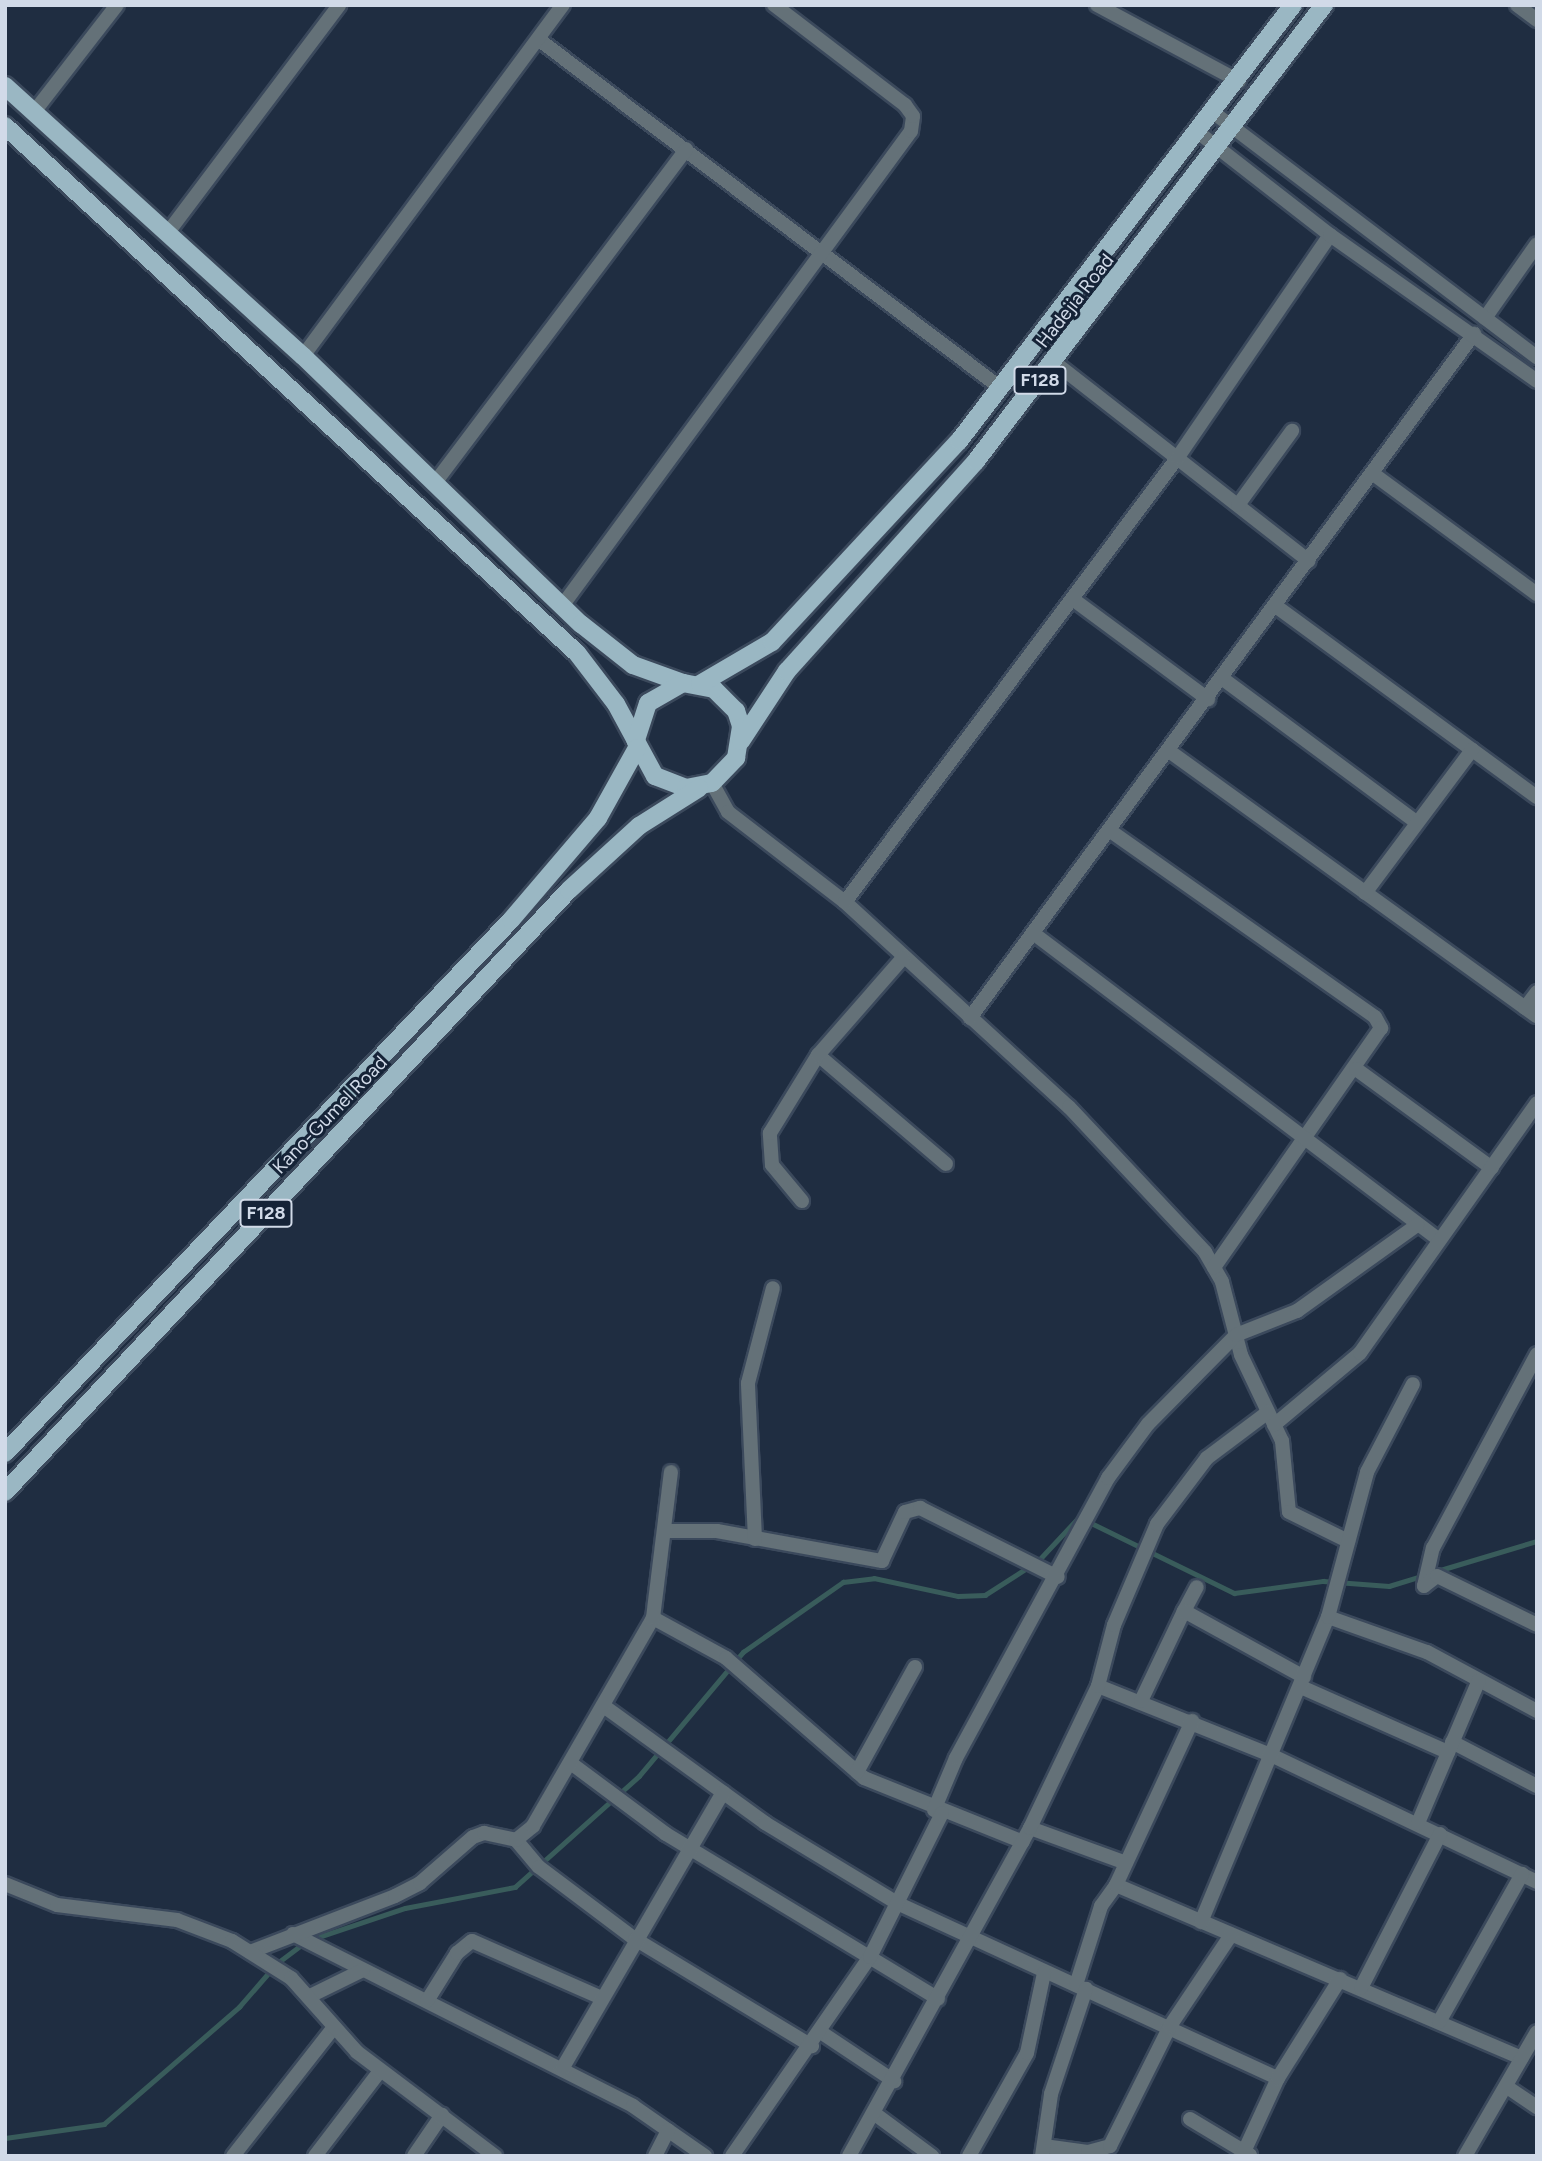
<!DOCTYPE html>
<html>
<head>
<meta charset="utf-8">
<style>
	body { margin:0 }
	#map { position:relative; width:1542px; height:2161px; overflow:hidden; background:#1f2d41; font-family:Figtree,sans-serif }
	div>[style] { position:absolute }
	.stream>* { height:4.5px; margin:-2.25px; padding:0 2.25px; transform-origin:2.25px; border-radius:2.25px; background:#395c5b }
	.roads { filter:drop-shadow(2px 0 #3b495c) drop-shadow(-2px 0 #3b495c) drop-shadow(0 2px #3b495c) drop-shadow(0 -2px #3b495c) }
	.minor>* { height:14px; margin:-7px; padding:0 7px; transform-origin:7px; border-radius:7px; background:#647178 }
	.tertiary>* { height:14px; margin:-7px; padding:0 7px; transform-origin:7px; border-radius:7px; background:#647178 }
	.primary>* { height:18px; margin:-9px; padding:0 9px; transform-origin:9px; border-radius:9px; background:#9ab7c3 }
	span { translate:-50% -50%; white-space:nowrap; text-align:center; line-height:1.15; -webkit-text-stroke:6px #152337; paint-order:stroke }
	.shield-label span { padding:2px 5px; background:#152337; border:2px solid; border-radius:5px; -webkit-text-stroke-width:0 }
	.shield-label { font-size:18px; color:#d1dae8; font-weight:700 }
	.street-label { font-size:19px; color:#d1dae8 }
	.frame { position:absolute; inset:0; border:7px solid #d1dae8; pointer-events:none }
</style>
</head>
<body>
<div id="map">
	<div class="stream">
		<i style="left:1037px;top:1562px;width:62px;rotate:-47deg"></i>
		<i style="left:1079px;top:1517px;width:173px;rotate:26.1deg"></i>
		<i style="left:1234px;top:1593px;width:90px;rotate:-7.7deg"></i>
		<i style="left:1323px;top:1581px;width:66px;rotate:4.3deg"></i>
		<i style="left:1389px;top:1586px;width:34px;rotate:-17deg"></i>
		<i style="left:1437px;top:1571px;width:104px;rotate:-16.7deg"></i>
		<i style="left:310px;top:1940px;width:100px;rotate:-18.6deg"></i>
		<i style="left:405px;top:1908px;width:112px;rotate:-10.8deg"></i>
		<i style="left:515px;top:1887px;width:166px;rotate:-41.8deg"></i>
		<i style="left:639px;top:1776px;width:162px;rotate:-50deg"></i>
		<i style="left:743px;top:1652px;width:122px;rotate:-35deg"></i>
		<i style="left:843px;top:1582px;width:31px;rotate:-7deg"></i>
		<i style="left:874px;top:1578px;width:86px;rotate:12.1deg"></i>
		<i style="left:958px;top:1596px;width:27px;rotate:-2deg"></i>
		<i style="left:985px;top:1595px;width:54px;rotate:-32.8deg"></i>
		<i style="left:276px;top:1964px;width:34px;rotate:-37deg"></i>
		<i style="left:5px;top:2138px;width:100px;rotate:-8deg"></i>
		<i style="left:104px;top:2124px;width:179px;rotate:-40.9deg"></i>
		<i style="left:239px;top:2007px;width:49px;rotate:-49.1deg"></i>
	</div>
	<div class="roads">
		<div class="minor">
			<i style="left:1097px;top:5px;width:161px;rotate:28.2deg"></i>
			<i style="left:1517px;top:5px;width:25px;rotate:37deg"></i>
			<i style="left:538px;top:39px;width:576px;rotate:37.03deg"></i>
			<i style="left:34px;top:112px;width:135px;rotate:-52.2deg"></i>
			<i style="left:169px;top:231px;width:283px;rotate:-53deg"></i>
			<i style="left:1485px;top:318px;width:90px;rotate:-54.9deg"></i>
			<i style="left:303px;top:356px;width:437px;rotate:-53.5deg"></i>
			<i style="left:1054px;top:362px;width:323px;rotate:38deg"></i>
			<i style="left:1372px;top:473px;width:205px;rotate:36.3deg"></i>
			<i style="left:434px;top:484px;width:419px;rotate:-53deg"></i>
			<i style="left:1238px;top:505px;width:92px;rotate:-53.9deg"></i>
			<i style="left:1074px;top:600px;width:167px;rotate:36.5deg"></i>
			<i style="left:562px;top:606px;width:589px;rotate:-53.69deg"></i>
			<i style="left:911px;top:131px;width:15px;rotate:-82deg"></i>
			<i style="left:913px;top:116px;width:14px;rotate:-126deg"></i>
			<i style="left:905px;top:105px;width:165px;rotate:-142.6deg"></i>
			<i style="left:1277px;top:607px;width:322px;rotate:36.2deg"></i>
			<i style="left:1223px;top:679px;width:240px;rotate:36.5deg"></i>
			<i style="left:1169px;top:751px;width:453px;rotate:35.8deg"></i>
			<i style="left:712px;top:783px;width:33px;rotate:61deg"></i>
			<i style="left:728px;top:812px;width:148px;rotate:37.6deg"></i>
			<i style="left:845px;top:902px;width:304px;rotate:42.5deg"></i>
			<i style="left:1069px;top:1107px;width:199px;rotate:46.8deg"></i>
			<i style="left:1205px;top:1252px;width:34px;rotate:60deg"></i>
			<i style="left:1222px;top:1282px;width:75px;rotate:75.4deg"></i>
			<i style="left:1241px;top:1355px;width:95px;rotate:64.5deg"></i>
			<i style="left:1282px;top:1441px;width:71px;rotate:84.4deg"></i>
			<i style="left:1289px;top:1512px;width:66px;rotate:26.2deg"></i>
			<i style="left:1109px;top:830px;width:325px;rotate:35.1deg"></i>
			<i style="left:1375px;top:1017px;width:13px;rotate:61deg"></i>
			<i style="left:1381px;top:1028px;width:292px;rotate:124.9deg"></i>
			<i style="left:1365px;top:893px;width:179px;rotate:-53.2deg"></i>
			<i style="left:845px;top:902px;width:556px;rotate:-53.19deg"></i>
			<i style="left:1178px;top:457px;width:269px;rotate:-55.6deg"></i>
			<i style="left:1033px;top:933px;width:508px;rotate:37.07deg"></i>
			<i style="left:1525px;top:1008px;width:20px;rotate:-53deg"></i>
			<i style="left:970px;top:1018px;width:850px;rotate:-53.62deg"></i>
			<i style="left:818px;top:1055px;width:168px;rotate:40.4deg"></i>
			<i style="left:1356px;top:1069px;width:168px;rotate:36.1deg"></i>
			<i style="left:802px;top:1201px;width:47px;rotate:-129.8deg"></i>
			<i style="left:772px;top:1165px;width:32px;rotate:-94deg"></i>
			<i style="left:770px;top:1133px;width:92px;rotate:-58.4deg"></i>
			<i style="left:818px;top:1055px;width:128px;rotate:-48.8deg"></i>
			<i style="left:1274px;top:1425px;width:112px;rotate:-39.9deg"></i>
			<i style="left:1360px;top:1353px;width:306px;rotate:-54.7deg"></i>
			<i style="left:664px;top:1531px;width:53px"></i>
			<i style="left:717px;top:1531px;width:168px;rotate:10.3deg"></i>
			<i style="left:882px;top:1561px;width:54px;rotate:-64.9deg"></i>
			<i style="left:905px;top:1512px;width:16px;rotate:-15deg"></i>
			<i style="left:920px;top:1508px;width:154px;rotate:26.6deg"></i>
			<i style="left:755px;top:1539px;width:156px;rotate:-92.6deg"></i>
			<i style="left:748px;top:1383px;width:98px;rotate:-75.3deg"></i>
			<i style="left:1424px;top:1586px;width:39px;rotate:-77deg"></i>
			<i style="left:1433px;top:1548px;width:220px;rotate:-61.8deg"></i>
			<i style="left:1424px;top:1586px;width:16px;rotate:-38deg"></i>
			<i style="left:1437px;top:1576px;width:111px;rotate:26.1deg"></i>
			<i style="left:1184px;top:1611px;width:27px;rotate:-62deg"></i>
			<i style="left:1328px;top:1617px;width:105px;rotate:19.5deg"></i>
			<i style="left:1427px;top:1652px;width:125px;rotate:28.2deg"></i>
			<i style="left:653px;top:1618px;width:83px;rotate:28.7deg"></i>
			<i style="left:726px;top:1658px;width:183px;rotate:41deg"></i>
			<i style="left:864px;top:1778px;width:171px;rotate:21.9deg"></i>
			<i style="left:1098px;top:1686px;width:188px;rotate:21.8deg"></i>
			<i style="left:1273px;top:1756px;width:293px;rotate:25.5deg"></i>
			<i style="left:1301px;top:1687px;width:161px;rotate:23.9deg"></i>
			<i style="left:1141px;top:1701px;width:100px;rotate:-64.5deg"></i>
			<i style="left:1184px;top:1611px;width:137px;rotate:28.8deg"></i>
			<i style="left:605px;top:1707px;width:198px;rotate:35.9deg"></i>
			<i style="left:765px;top:1823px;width:157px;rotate:31.2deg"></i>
			<i style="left:899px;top:1904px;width:417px;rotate:24.7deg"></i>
			<i style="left:1452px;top:1742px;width:96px;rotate:27.4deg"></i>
			<i style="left:572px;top:1764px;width:117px;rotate:36.7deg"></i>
			<i style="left:666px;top:1834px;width:318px;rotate:31.2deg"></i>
			<i style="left:857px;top:1772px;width:120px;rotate:-61.1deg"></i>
			<i style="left:934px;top:1810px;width:56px;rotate:-67.1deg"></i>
			<i style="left:956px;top:1758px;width:319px;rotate:-61.5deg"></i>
			<i style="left:1108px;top:1478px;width:67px;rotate:-53.5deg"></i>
			<i style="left:1148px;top:1424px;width:125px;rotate:-45.3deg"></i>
			<i style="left:1236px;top:1335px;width:66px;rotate:-21.5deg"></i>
			<i style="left:1297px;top:1311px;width:148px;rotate:-35.6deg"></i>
			<i style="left:1418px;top:1823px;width:155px;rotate:-66.9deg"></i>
			<i style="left:1030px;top:1828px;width:102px;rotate:20deg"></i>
			<i style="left:516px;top:1840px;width:35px;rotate:50deg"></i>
			<i style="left:539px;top:1867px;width:120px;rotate:36.9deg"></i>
			<i style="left:635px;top:1939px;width:207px;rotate:31.2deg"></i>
			<i style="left:1116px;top:1885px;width:441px;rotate:23.1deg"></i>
			<i style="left:1201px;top:1922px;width:330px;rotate:-67.4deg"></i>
			<i style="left:1328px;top:1617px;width:150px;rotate:-74.9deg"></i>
			<i style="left:1367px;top:1472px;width:99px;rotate:-62.4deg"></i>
			<i style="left:293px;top:1934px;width:381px;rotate:26.8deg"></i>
			<i style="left:633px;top:2106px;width:88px;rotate:34.8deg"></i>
			<i style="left:250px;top:1952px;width:155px;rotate:-21.1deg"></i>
			<i style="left:395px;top:1896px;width:28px;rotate:-27deg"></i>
			<i style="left:420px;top:1883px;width:70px;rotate:-41deg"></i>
			<i style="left:473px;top:1837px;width:12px;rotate:-20deg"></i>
			<i style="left:484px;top:1833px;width:33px;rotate:12deg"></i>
			<i style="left:516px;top:1840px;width:22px;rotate:-39deg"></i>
			<i style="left:533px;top:1826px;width:240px;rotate:-60deg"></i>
			<i style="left:653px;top:1618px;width:147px;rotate:-83deg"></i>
			<i style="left:1076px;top:1985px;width:83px;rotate:-72.4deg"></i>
			<i style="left:1101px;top:1906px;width:26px;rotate:-54deg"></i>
			<i style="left:1116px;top:1885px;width:181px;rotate:-65.1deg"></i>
			<i style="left:1361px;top:1988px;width:173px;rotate:-62.8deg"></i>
			<i style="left:310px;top:1996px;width:59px;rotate:-26.1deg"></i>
			<i style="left:427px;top:2001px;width:57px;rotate:-58deg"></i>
			<i style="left:457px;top:1953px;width:19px;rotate:-39deg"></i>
			<i style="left:472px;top:1941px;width:142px;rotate:23.7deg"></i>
			<i style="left:1439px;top:2022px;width:170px;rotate:-60.7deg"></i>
			<i style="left:822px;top:2033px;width:87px;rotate:33.7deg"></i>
			<i style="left:562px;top:2069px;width:320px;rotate:-59.8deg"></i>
			<i style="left:1507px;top:2087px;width:36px;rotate:34deg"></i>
			<i style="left:875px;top:2114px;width:71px;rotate:36.4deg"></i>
			<i style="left:1190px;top:2119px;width:70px;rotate:31deg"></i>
			<i style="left:1044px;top:2146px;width:44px;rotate:7.8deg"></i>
			<i style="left:1088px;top:2152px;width:23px;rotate:-15deg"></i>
			<i style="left:1110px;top:2146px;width:134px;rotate:-63.4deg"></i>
			<i style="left:1170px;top:2026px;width:110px;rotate:-56.2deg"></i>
			<i style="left:233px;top:2156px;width:164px;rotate:-51.9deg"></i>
			<i style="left:315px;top:2156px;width:107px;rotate:-52.6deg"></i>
			<i style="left:414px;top:2156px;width:50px;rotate:-55.7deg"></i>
			<i style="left:655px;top:2156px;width:29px;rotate:-63deg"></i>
			<i style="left:732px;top:2156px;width:242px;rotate:-55.3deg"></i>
			<i style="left:870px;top:1957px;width:161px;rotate:-63.4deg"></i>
			<i style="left:849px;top:2156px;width:375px;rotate:-61.1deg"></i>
			<i style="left:1030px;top:1828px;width:157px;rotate:-64.4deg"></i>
			<i style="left:1098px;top:1686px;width:63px;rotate:-75.3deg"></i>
			<i style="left:1114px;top:1625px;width:110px;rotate:-66.9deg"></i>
			<i style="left:1157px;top:1524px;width:83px;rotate:-52.9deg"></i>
			<i style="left:1207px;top:1458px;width:76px;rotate:-37deg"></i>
			<i style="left:969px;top:2156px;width:118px;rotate:-60.6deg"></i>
			<i style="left:1027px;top:2053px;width:82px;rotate:-78deg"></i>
			<i style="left:1042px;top:2156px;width:63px;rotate:-81.7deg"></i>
			<i style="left:1051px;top:2094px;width:111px;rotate:-71.6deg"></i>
			<i style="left:1242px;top:2156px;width:86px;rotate:-65.2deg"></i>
			<i style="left:1278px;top:2078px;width:117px;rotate:-57.9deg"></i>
			<i style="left:1465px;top:2156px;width:143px;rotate:-59.9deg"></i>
		</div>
		<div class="tertiary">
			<i style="left:1214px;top:113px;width:405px;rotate:37.1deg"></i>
			<i style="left:1199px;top:133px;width:166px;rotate:37.9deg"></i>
			<i style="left:1330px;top:235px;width:253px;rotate:35.2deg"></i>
			<i style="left:5px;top:1884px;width:56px;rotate:22deg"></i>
			<i style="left:57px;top:1905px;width:121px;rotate:7.1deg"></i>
			<i style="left:177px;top:1920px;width:59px;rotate:20.9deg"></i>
			<i style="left:232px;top:1941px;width:70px;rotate:32.1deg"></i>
			<i style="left:291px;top:1978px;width:99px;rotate:48.3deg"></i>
			<i style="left:357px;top:2052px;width:173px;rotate:37deg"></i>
		</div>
		<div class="primary">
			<i style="left:5px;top:86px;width:402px;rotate:42.2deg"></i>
			<i style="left:303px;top:356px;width:386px;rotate:44deg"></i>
			<i style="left:581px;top:624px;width:66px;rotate:38.3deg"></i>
			<i style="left:633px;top:665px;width:53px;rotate:19.8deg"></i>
			<i style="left:5px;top:126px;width:778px;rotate:42.66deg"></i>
			<i style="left:577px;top:653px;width:64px;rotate:52.6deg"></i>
			<i style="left:616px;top:704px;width:82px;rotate:61.6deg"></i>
			<i style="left:655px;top:776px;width:33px;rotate:21deg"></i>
			<i style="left:686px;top:788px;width:26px;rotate:-11deg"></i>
			<i style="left:712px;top:783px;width:35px;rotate:-46deg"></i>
			<i style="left:736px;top:758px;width:32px;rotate:-81deg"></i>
			<i style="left:741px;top:726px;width:16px;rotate:-108deg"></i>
			<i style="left:736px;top:711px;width:31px;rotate:-135deg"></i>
			<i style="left:714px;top:689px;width:32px;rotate:-169deg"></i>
			<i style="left:683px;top:683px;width:40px;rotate:150.3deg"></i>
			<i style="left:648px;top:703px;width:40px;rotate:108deg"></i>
			<i style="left:700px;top:684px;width:83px;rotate:-30.3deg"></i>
			<i style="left:772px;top:642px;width:275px;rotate:-47.1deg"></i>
			<i style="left:959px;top:441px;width:549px;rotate:-52.55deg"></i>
			<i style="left:741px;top:741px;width:84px;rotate:-56.7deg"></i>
			<i style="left:787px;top:671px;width:283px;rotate:-48deg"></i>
			<i style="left:976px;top:461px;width:574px;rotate:-52.65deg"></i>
			<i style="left:5px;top:1453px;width:735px;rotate:-46.49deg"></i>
			<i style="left:511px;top:920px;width:134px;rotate:-49.5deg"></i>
			<i style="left:598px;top:818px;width:80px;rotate:-60.9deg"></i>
			<i style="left:5px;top:1492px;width:825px;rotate:-46.87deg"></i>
			<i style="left:569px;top:890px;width:95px;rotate:-42.4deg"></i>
			<i style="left:639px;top:826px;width:71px;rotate:-32.3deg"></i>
		</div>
	</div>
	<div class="shield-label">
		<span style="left:1040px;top:380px">F128</span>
		<span style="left:266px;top:1213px">F128</span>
	</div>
	<div class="street-label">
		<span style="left:1075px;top:301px;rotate:-52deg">Hadejia Road</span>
		<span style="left:330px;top:1115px;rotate:-46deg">Kano-Gumel Road</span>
	</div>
	<div class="frame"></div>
</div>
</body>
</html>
